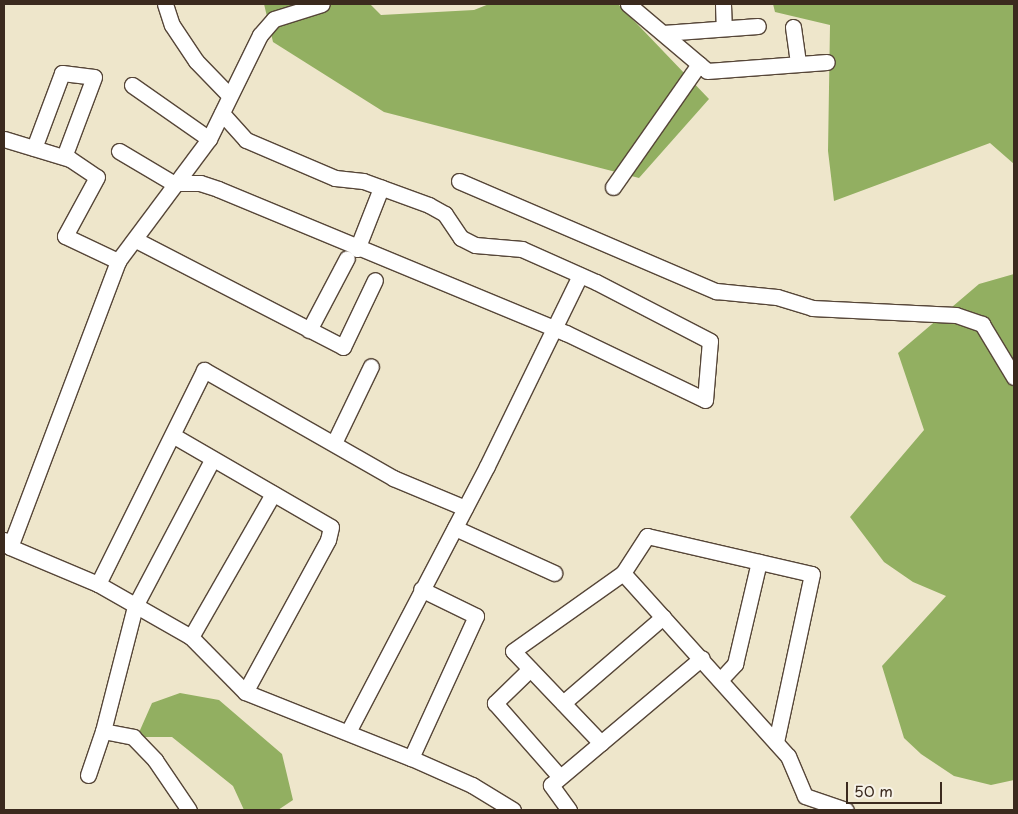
<!DOCTYPE html>
<html>
<head>
<meta charset="utf-8">
<style>
  body { margin:0 }
  #map { position:relative; width:1018px; height:814px; overflow:hidden; background:#eee6cb; font-family:"Playpen Sans",sans-serif }
  div>[style] { position:absolute }
  .forest>* { inset:0; background:#92af61 }
  .roads { filter:drop-shadow(1px 0 #564638) drop-shadow(-1px 0 #564638) drop-shadow(0 1px #564638) drop-shadow(0 -1px #564638) }
  .minor>* { height:15px; margin:-7.5px; padding:0 7.5px; transform-origin:7.5px; border-radius:7.5px; background:#fff }
  span { translate:-50% -50%; white-space:nowrap; text-align:center; line-height:1.15; -webkit-text-stroke:5px #f7f3e8; paint-order:stroke }
  .frame { position:absolute; inset:0; border:5px solid #3b2a1e; pointer-events:none }
  .scale { position:absolute; left:846px; top:782px; width:96px; height:22px; box-sizing:border-box; border:2px solid #3b2a1e; border-top:0; padding-left:6px; font-size:15px; line-height:18px; white-space:nowrap; color:#3b2a1e; -webkit-text-stroke:4px #f7f3e8; paint-order:stroke }
</style>
</head>
<body>
<div id="map">
  <div class="forest">
    <div style="clip-path:polygon(264px 4px,370px 4px,381px 15px,474px 10px,489px 4px,618px 4px,709px 99px,639px 178px,384px 112px,273px 42px)"></div>
    <div style="clip-path:polygon(773px 4px,1014px 4px,1014px 164px,990px 143px,834px 201px,828px 151px,830px 25px,775px 12px)"></div>
    <div style="clip-path:polygon(1014px 274px,1014px 780px,991px 785px,954px 776px,921px 754px,904px 738px,882px 666px,946px 596px,913px 582px,884px 562px,850px 517px,924px 430px,898px 353px,979px 284px)"></div>
    <div style="clip-path:polygon(180px 693px,219px 700px,282px 754px,293px 800px,278px 810px,244px 810px,233px 786px,172px 737px,137px 737px,152px 703px)"></div>
  </div>
  <div class="roads">
    <div class="minor">
      <div style="left:165px;top:4px;width:22px;rotate:72deg"></div>
      <div style="left:172px;top:25px;width:43px;rotate:56.3deg"></div>
      <div style="left:196px;top:61px;width:47px;rotate:45.9deg"></div>
      <div style="left:628px;top:4px;width:101px;rotate:40.2deg"></div>
      <div style="left:723px;top:4px;width:24px;rotate:88deg"></div>
      <div style="left:793px;top:27px;width:37px;rotate:82deg"></div>
      <div style="left:663px;top:33px;width:95px;rotate:-4.2deg"></div>
      <div style="left:707px;top:71px;width:120px;rotate:-4.3deg"></div>
      <div style="left:132px;top:85px;width:94px;rotate:35deg"></div>
      <div style="left:4px;top:139px;width:69px;rotate:16.9deg"></div>
      <div style="left:70px;top:159px;width:32px;rotate:34deg"></div>
      <div style="left:97px;top:177px;width:67px;rotate:118.5deg"></div>
      <div style="left:65px;top:236px;width:59px;rotate:25.3deg"></div>
      <div style="left:34px;top:148px;width:80px;rotate:-69.5deg"></div>
      <div style="left:62px;top:73px;width:32px;rotate:7deg"></div>
      <div style="left:94px;top:77px;width:85px;rotate:110.6deg"></div>
      <div style="left:119px;top:151px;width:63px;rotate:30.7deg"></div>
      <div style="left:173px;top:183px;width:27px"></div>
      <div style="left:200px;top:183px;width:19px;rotate:18deg"></div>
      <div style="left:218px;top:189px;width:377px;rotate:22.5deg"></div>
      <div style="left:566px;top:333px;width:154px;rotate:25.7deg"></div>
      <div style="left:705px;top:400px;width:59px;rotate:-85.2deg"></div>
      <div style="left:710px;top:341px;width:128px;rotate:-152.6deg"></div>
      <div style="left:596px;top:282px;width:81px;rotate:-156deg"></div>
      <div style="left:522px;top:249px;width:47px;rotate:-175.1deg"></div>
      <div style="left:475px;top:245px;width:16px;rotate:-153deg"></div>
      <div style="left:461px;top:238px;width:29px;rotate:-124deg"></div>
      <div style="left:445px;top:214px;width:18px;rotate:-151deg"></div>
      <div style="left:429px;top:205px;width:70px;rotate:-160deg"></div>
      <div style="left:363px;top:181px;width:28px;rotate:-174deg"></div>
      <div style="left:335px;top:178px;width:97px;rotate:-156.9deg"></div>
      <div style="left:246px;top:140px;width:36px;rotate:-132deg"></div>
      <div style="left:459px;top:181px;width:280px;rotate:23.2deg"></div>
      <div style="left:716px;top:291px;width:61px;rotate:5.6deg"></div>
      <div style="left:777px;top:297px;width:37px;rotate:17deg"></div>
      <div style="left:812px;top:308px;width:144px;rotate:2.8deg"></div>
      <div style="left:956px;top:315px;width:28px;rotate:19deg"></div>
      <div style="left:982px;top:324px;width:62px;rotate:58.9deg"></div>
      <div style="left:613px;top:187px;width:150px;rotate:-55deg"></div>
      <div style="left:136px;top:240px;width:233px;rotate:27.3deg"></div>
      <div style="left:343px;top:347px;width:74px;rotate:-64.5deg"></div>
      <div style="left:357px;top:249px;width:66px;rotate:-68.5deg"></div>
      <div style="left:309px;top:330px;width:81px;rotate:-62.2deg"></div>
      <div style="left:174px;top:436px;width:181px;rotate:30.1deg"></div>
      <div style="left:331px;top:527px;width:13px;rotate:103deg"></div>
      <div style="left:328px;top:540px;width:173px;rotate:118.6deg"></div>
      <div style="left:334px;top:443px;width:85px;rotate:-64.3deg"></div>
      <div style="left:455px;top:528px;width:109px;rotate:24.4deg"></div>
      <div style="left:4px;top:540px;width:9px;rotate:49deg"></div>
      <div style="left:10px;top:547px;width:95px;rotate:22.8deg"></div>
      <div style="left:98px;top:584px;width:107px;rotate:29.7deg"></div>
      <div style="left:191px;top:637px;width:77px;rotate:45.5deg"></div>
      <div style="left:245px;top:692px;width:179px;rotate:21.7deg"></div>
      <div style="left:411px;top:758px;width:67px;rotate:23.9deg"></div>
      <div style="left:472px;top:785px;width:48px;rotate:31.4deg"></div>
      <div style="left:10px;top:547px;width:306px;rotate:-69.3deg"></div>
      <div style="left:118px;top:261px;width:152px;rotate:-53.3deg"></div>
      <div style="left:209px;top:139px;width:116px;rotate:-63.9deg"></div>
      <div style="left:260px;top:35px;width:21px;rotate:-49deg"></div>
      <div style="left:274px;top:19px;width:50px;rotate:-17.4deg"></div>
      <div style="left:623px;top:573px;width:246px;rotate:48deg"></div>
      <div style="left:788px;top:756px;width:43px;rotate:67deg"></div>
      <div style="left:805px;top:796px;width:43px;rotate:18.9deg"></div>
      <div style="left:98px;top:584px;width:239px;rotate:-63.6deg"></div>
      <div style="left:204px;top:370px;width:218px;rotate:29.7deg"></div>
      <div style="left:393px;top:478px;width:78px;rotate:22.6deg"></div>
      <div style="left:191px;top:637px;width:165px;rotate:-60.2deg"></div>
      <div style="left:530px;top:669px;width:49px;rotate:135.8deg"></div>
      <div style="left:495px;top:703px;width:98px;rotate:48.7deg"></div>
      <div style="left:721px;top:679px;width:21px;rotate:-47deg"></div>
      <div style="left:735px;top:664px;width:105px;rotate:-76.8deg"></div>
      <div style="left:563px;top:703px;width:132px;rotate:-40.7deg"></div>
      <div style="left:103px;top:731px;width:31px;rotate:11deg"></div>
      <div style="left:133px;top:737px;width:32px;rotate:46deg"></div>
      <div style="left:155px;top:760px;width:60px;rotate:55.8deg"></div>
      <div style="left:348px;top:732px;width:300px;rotate:-62.4deg"></div>
      <div style="left:487px;top:466px;width:212px;rotate:-64deg"></div>
      <div style="left:601px;top:743px;width:127px;rotate:-133.7deg"></div>
      <div style="left:513px;top:651px;width:135px;rotate:-35.3deg"></div>
      <div style="left:623px;top:573px;width:44px;rotate:-57deg"></div>
      <div style="left:647px;top:536px;width:169px;rotate:13deg"></div>
      <div style="left:812px;top:574px;width:172px;rotate:102.1deg"></div>
      <div style="left:411px;top:758px;width:156px;rotate:-65.4deg"></div>
      <div style="left:476px;top:616px;width:61px;rotate:-153.9deg"></div>
      <div style="left:88px;top:775px;width:46px;rotate:-71.2deg"></div>
      <div style="left:103px;top:731px;width:129px;rotate:-75.6deg"></div>
      <div style="left:135px;top:606px;width:165px;rotate:-62.2deg"></div>
      <div style="left:569px;top:810px;width:31px;rotate:-126deg"></div>
      <div style="left:551px;top:785px;width:197px;rotate:-40.1deg"></div>
    </div>
  </div>
  <div class="frame"></div>
  <div class="scale">50 m</div>
</div>
</body>
</html>
